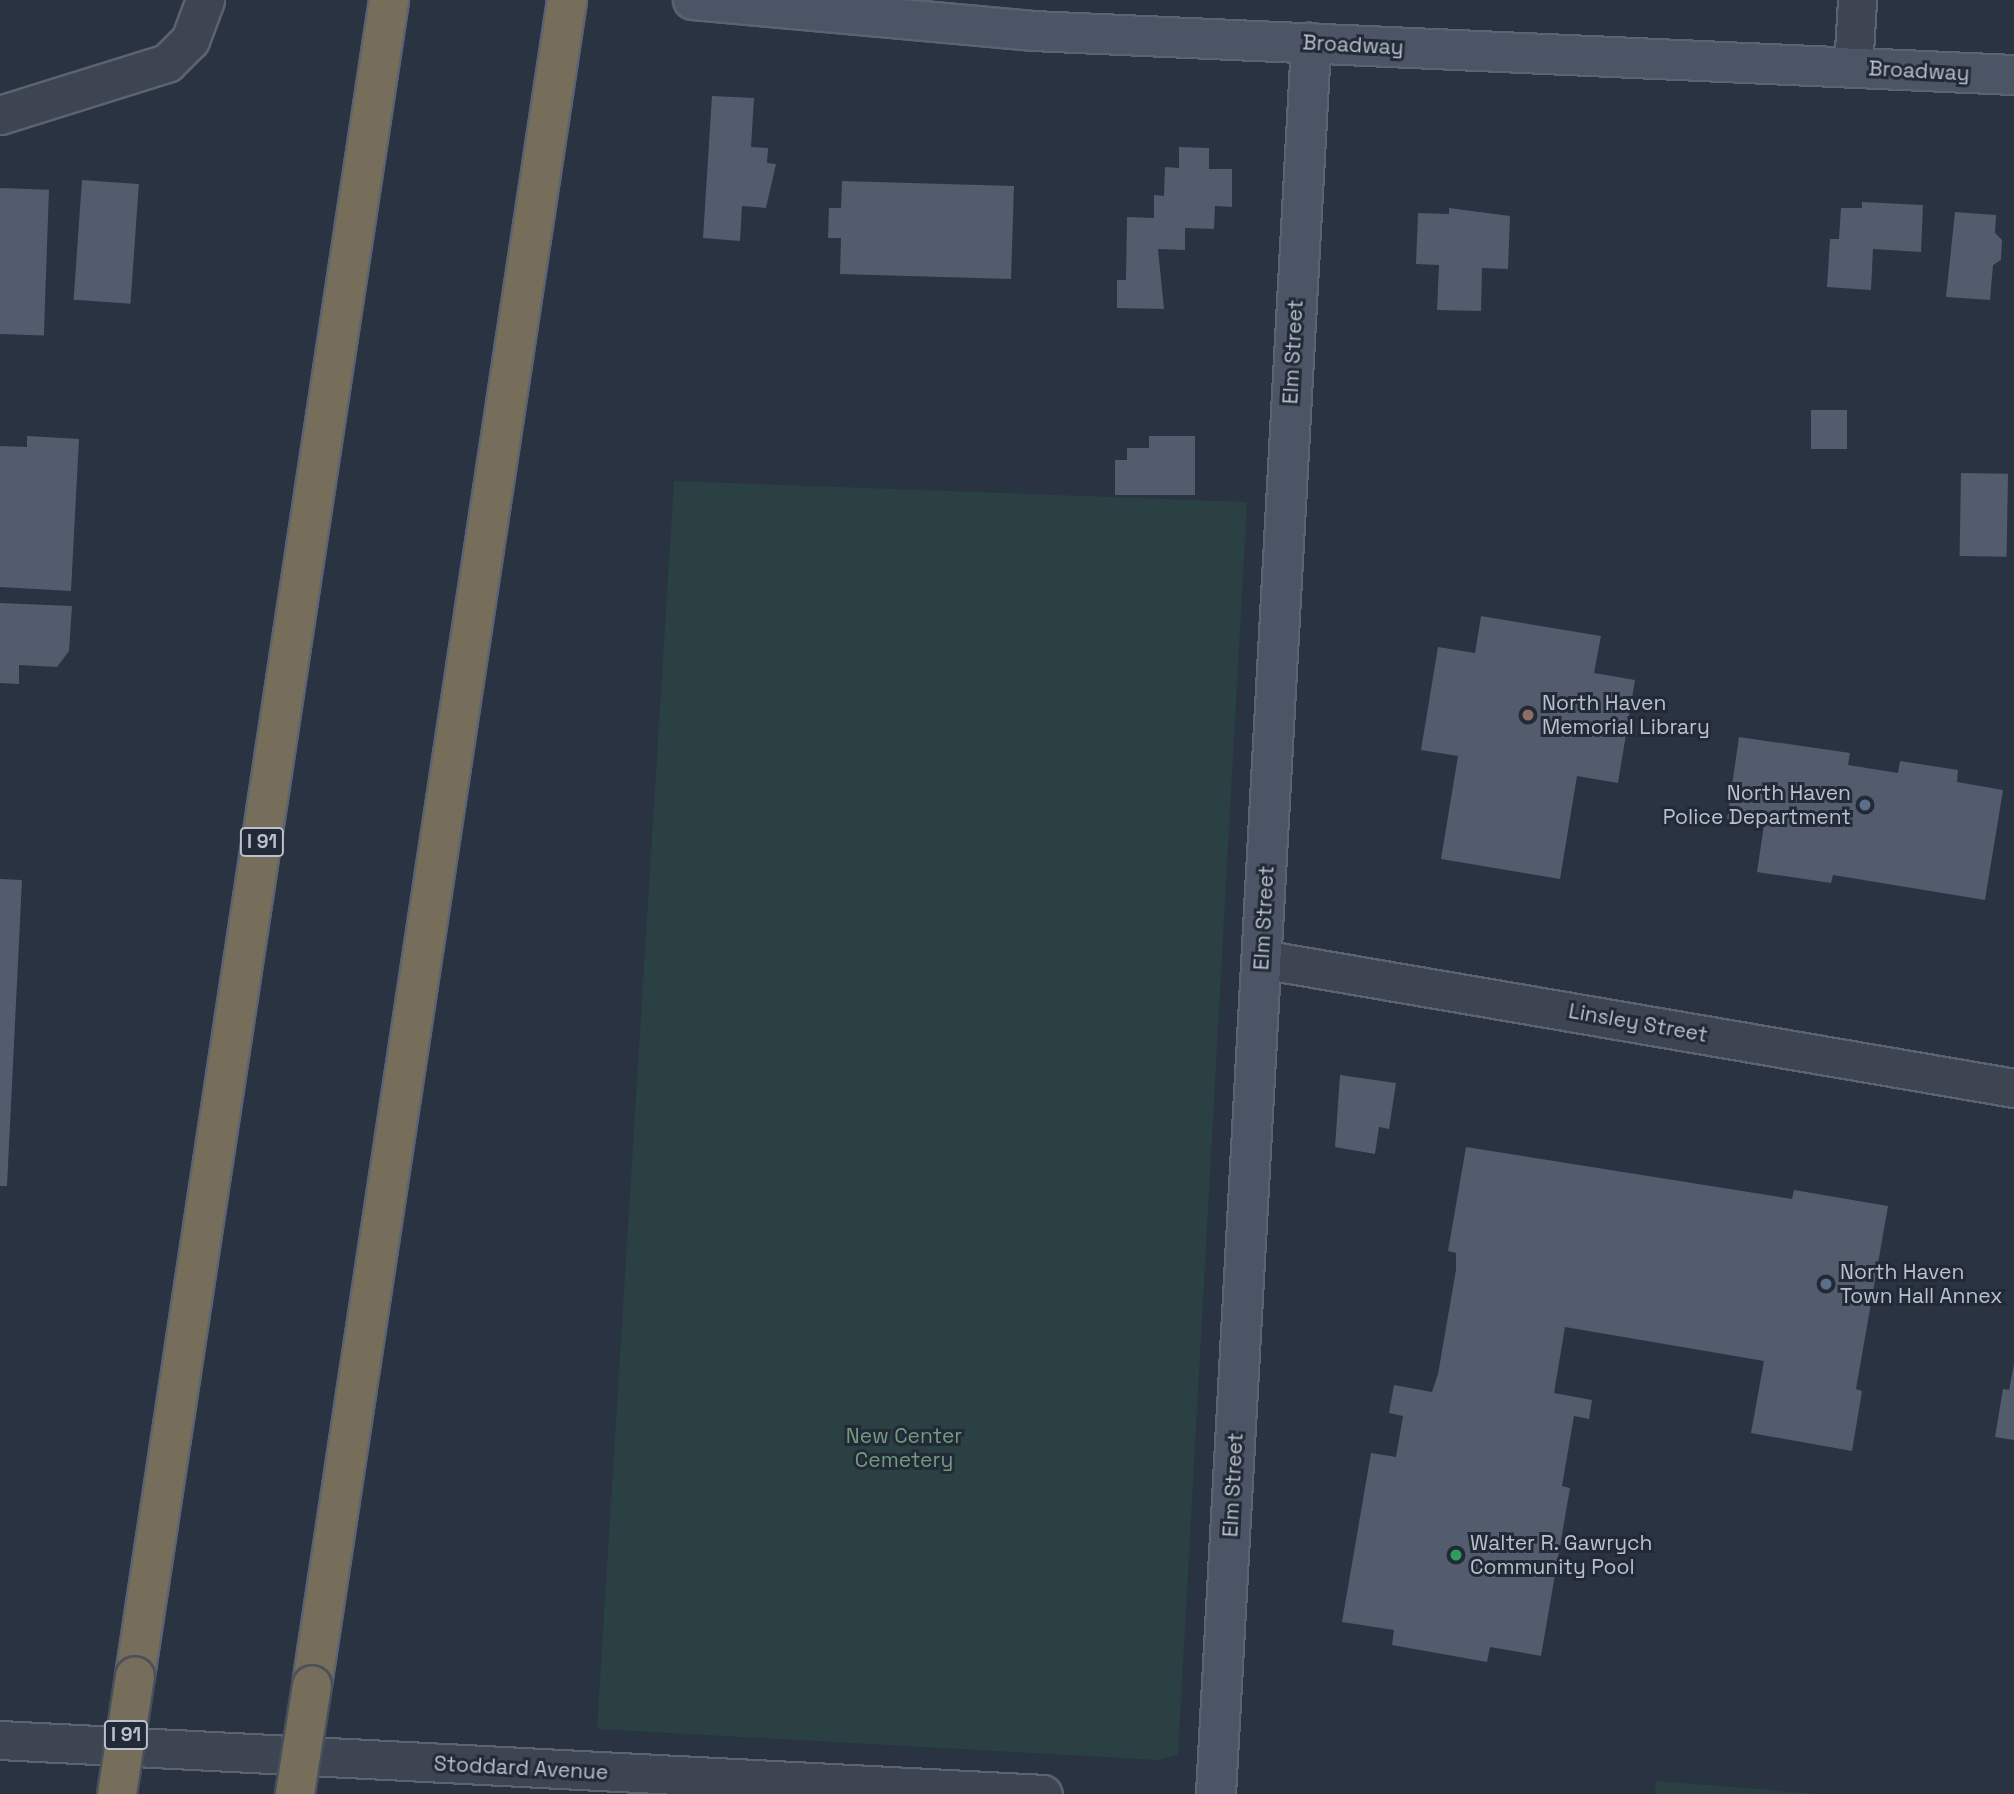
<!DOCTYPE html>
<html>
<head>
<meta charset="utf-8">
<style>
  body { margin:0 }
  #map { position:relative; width:2014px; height:1794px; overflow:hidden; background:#293342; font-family:"Space Grotesk",sans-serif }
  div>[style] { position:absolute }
  .green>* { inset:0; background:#2b4043 }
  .building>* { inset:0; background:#535c6d; transform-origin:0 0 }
  .roads { filter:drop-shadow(2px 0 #5c636f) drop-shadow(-2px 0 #5c636f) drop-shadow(0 2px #5c636f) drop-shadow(0 -2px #5c636f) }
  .street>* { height:37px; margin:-18.5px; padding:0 18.5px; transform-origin:18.5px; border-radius:18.5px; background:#3e4552 }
  .secondary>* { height:38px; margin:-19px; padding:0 19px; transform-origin:19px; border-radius:19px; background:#4c5565 }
  .highway>* { height:38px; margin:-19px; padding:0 19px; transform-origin:19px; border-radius:19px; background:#776d5b }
  .bridges { filter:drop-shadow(2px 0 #48505c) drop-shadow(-2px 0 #48505c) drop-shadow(0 2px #48505c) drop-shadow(0 -2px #48505c) }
  .highway-bridge>* { height:38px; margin:-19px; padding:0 19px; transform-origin:19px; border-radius:19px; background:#776d5b }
  .dots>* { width:19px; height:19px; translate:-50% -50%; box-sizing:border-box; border:4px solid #222a37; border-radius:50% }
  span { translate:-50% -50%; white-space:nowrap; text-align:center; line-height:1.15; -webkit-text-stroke:6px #222a37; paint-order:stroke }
  .shield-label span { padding:2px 5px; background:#222a37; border:2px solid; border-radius:5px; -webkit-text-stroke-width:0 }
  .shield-label { font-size:19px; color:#bbc1cc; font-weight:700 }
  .street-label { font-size:21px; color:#bbc1cc }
  .poi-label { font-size:21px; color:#bbc1cc }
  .left { translate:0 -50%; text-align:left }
  .right { translate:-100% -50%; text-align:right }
  .park-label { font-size:21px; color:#749b7d }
</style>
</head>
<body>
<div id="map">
  <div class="green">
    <div style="clip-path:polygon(674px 481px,1247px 502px,1178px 1754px,1159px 1760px,597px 1729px)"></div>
    <div style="clip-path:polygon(1656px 1781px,1820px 1794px,1655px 1794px)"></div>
  </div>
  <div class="building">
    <div style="clip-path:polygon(712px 96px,754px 98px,751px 147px,768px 148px,767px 163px,776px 164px,766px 208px,742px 206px,740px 241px,703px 238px)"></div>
    <div style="clip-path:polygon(1179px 147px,1209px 148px,1209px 169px,1232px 169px,1232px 207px,1215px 206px,1214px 229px,1185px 228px,1185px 250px,1158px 249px,1164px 309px,1117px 308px,1117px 280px,1126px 280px,1127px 217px,1154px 218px,1154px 195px,1164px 196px,1165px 167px,1179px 168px)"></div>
    <div style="left:82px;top:180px;width:57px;height:120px;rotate:4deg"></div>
    <div style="clip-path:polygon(842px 181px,1014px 186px,1011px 279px,840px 274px,841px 238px,828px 238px,829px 208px,841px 208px)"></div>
    <div style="left:0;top:188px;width:49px;height:146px;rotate:2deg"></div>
    <div style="clip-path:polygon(1862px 202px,1923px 205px,1921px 252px,1873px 249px,1871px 290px,1827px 287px,1830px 239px,1839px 239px,1841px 208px,1862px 208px)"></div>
    <div style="clip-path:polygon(1449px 208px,1510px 216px,1508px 269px,1482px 268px,1481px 311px,1437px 310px,1439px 265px,1416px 264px,1418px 213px,1449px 214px)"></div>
    <div style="clip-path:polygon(1955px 212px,1996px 215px,1995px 233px,2002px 240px,2001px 260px,1993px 265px,1990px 300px,1946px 297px)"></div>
    <div style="left:1811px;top:410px;width:36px;height:39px"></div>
    <div style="clip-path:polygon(27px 436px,79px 439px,71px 591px,0 587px,0 446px,27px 447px)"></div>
    <div style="clip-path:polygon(1149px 436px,1195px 436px,1195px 495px,1115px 495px,1115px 460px,1127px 460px,1127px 448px,1149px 448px)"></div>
    <div style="left:1961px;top:473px;width:47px;height:83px;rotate:1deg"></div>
    <div style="clip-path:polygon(0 603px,72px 606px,69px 651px,57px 667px,19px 665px,19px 684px,0 683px)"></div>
    <div style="clip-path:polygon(1481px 616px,1601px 636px,1594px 673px,1635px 680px,1618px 783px,1577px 776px,1560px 879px,1441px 859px,1458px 756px,1421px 750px,1438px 647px,1475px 653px)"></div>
    <div style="clip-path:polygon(1739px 737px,1850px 753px,1848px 765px,1898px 773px,1900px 761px,1958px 770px,1957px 782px,2003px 790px,1985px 900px,1833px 875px,1831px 883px,1757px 872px,1764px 825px,1727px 820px)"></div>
    <div style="clip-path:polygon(0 879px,22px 880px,7px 1186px,0 1186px)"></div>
    <div style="clip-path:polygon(1340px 1075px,1396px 1083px,1389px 1129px,1379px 1127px,1375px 1154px,1335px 1147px)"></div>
    <div style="clip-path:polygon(1466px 1147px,1792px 1199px,1794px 1190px,1888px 1206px,1856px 1389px,1862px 1391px,1852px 1451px,1751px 1433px,1764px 1361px,1565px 1327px,1554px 1393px,1592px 1400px,1589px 1419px,1574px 1416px,1562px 1486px,1570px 1488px,1541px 1656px,1490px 1647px,1487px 1662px,1392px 1645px,1394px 1630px,1342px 1622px,1371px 1453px,1396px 1457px,1403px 1416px,1389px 1413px,1394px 1385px,1432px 1392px,1438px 1374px,1456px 1270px,1456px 1253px,1448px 1251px)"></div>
    <div style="clip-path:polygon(2014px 1364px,2014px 1440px,1995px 1437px,2003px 1389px,2009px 1390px)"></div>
  </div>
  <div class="roads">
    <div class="street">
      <div style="left:1853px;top:68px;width:68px;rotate:-86.6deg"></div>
      <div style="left:0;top:115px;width:175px;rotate:-17.3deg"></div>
      <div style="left:167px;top:63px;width:33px;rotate:-45deg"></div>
      <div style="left:190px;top:40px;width:43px;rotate:-69.4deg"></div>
      <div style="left:1261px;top:959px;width:764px;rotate:9.72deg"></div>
      <div style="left:0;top:1740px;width:1044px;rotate:2.96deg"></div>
    </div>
    <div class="secondary">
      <div style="left:693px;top:0;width:341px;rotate:5.2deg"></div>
      <div style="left:1033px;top:31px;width:982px;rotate:2.57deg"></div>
      <div style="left:1216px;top:1794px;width:1754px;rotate:-86.89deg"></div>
    </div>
    <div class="highway">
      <div style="left:135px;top:1676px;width:1695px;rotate:-81.38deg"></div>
      <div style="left:312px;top:1685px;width:1704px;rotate:-81.39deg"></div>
    </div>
  </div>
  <div class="bridges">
    <div class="highway-bridge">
      <div style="left:117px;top:1794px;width:119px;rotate:-81.3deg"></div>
      <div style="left:295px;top:1794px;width:110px;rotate:-81.1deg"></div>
    </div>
  </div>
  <div class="dots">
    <div style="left:1528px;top:715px;background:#8d6e63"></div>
    <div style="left:1865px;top:805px;background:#5c6f8a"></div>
    <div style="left:1826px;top:1284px;background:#5c6f8a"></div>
    <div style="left:1456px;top:1555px;background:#2e9e5b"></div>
  </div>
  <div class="shield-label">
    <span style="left:262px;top:842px">I 91</span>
    <span style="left:126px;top:1735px">I 91</span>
  </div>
  <div class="street-label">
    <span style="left:1353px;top:45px;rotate:3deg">Broadway</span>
    <span style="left:1919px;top:71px;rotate:3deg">Broadway</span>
    <span style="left:1293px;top:352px;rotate:-87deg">Elm Street</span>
    <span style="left:1264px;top:918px;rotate:-87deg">Elm Street</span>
    <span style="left:1638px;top:1023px;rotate:10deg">Linsley Street</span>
    <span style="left:1233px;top:1485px;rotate:-87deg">Elm Street</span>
    <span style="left:521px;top:1768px;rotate:3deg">Stoddard Avenue</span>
  </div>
  <div class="poi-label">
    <span class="left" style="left:1542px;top:715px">North Haven<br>Memorial Library</span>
    <span class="right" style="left:1851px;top:805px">North Haven<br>Police Department</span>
    <span class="left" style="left:1840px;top:1284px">North Haven<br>Town Hall Annex</span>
    <span class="left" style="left:1470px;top:1555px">Walter R. Gawrych<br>Community Pool</span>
  </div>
  <div class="park-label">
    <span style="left:904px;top:1448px">New Center<br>Cemetery</span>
  </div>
</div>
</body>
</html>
